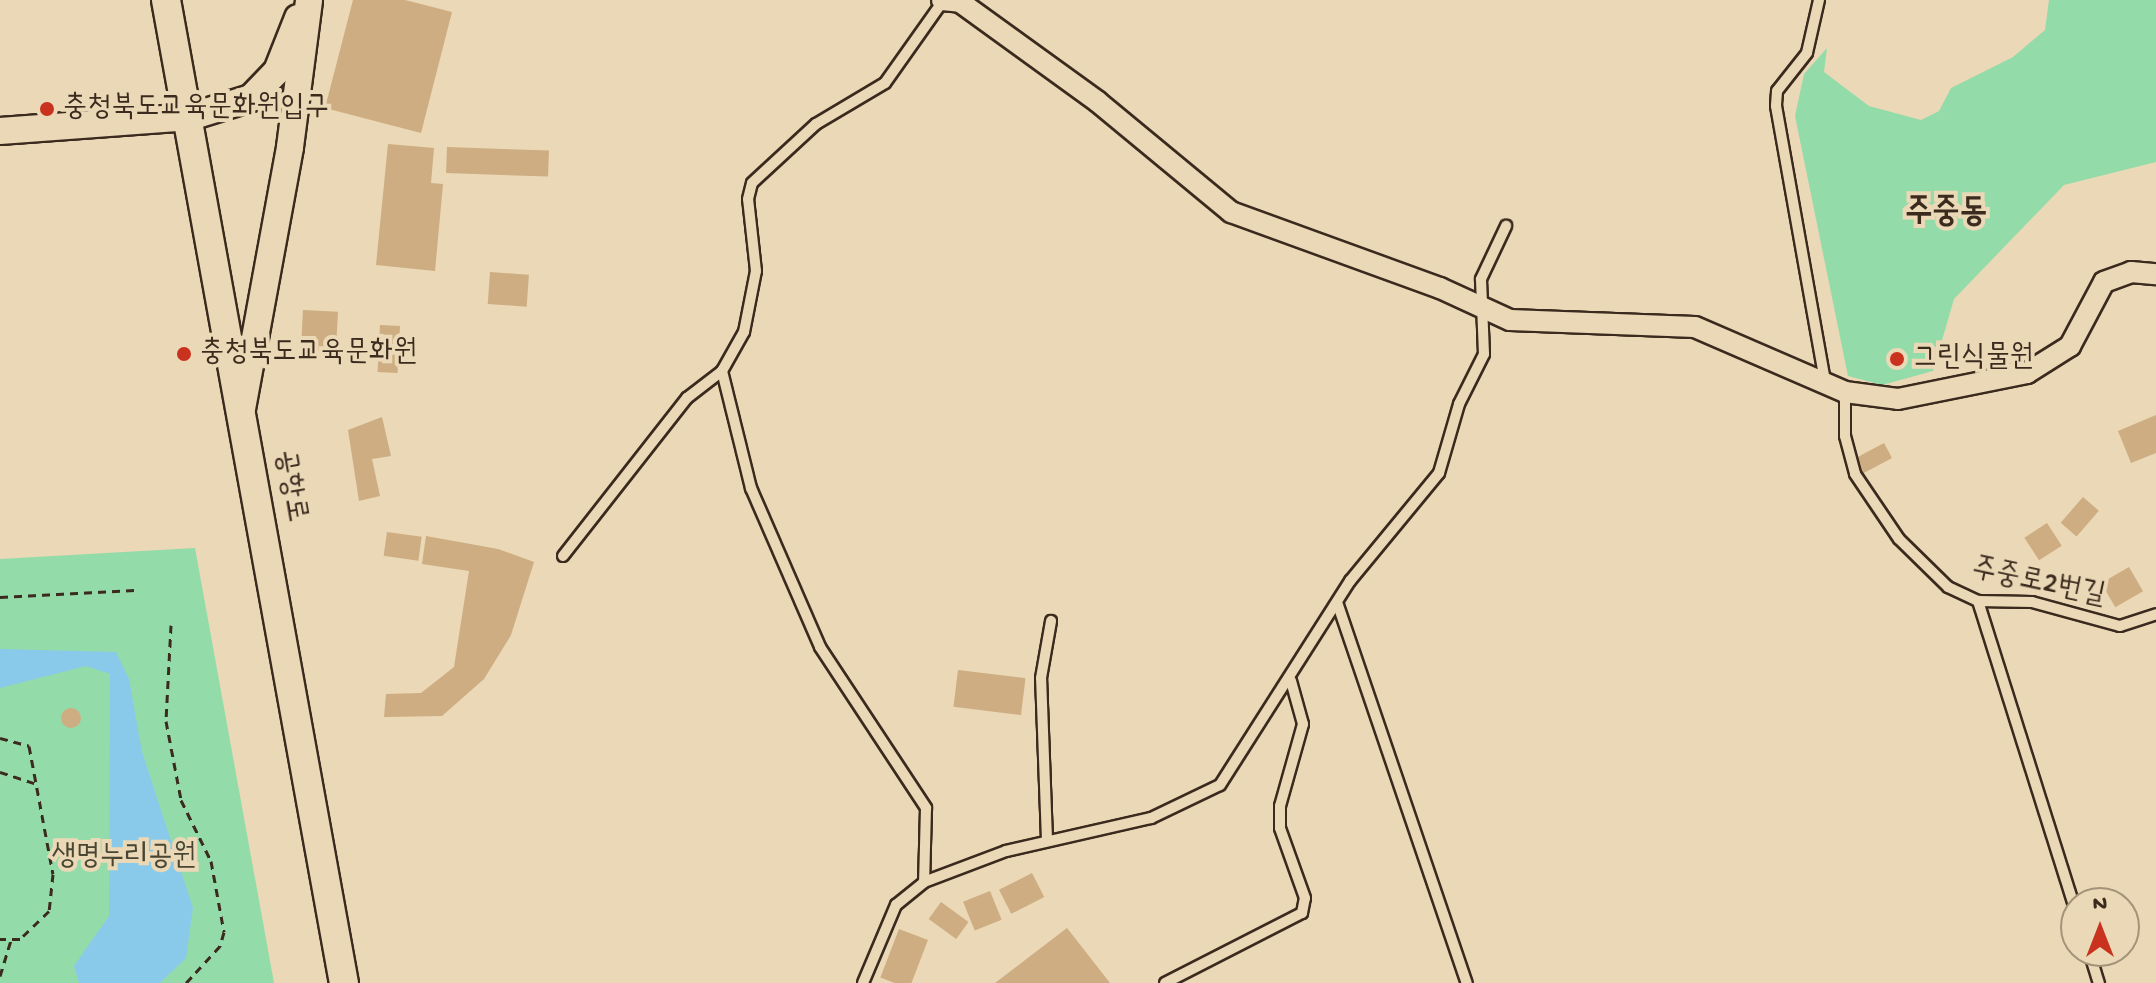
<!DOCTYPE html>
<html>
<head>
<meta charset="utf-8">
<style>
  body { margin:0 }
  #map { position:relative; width:2156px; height:983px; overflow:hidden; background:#ead8b6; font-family:"Gochi Hand","Poor Story",sans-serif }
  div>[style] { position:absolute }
  .green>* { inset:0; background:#94dbaa }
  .water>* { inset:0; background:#89caea }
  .building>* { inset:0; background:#cdad81; transform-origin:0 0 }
  .round { border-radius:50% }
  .path>* { height:3px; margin-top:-1.5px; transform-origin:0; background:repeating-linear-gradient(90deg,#3b2a1e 0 8px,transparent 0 14px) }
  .roads { filter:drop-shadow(2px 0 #3b2a1e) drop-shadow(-2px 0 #3b2a1e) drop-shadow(0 2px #3b2a1e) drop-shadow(0 -2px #3b2a1e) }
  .service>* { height:10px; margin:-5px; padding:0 5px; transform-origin:5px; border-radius:5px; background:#ead8b6 }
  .minor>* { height:20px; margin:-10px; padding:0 10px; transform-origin:10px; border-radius:10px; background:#ead8b6 }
  .tertiary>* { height:26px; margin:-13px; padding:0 13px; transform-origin:13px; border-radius:13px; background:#ead8b6 }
  .secondary>* { height:28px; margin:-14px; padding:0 14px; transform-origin:14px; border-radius:14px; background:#ead8b6 }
  .dots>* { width:22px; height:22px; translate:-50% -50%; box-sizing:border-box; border:4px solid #ead8b6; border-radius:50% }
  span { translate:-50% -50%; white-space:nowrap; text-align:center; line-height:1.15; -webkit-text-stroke:8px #ead8b6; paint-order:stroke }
  .poi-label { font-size:30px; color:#3b2a1e }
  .left { translate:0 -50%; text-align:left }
  .street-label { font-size:30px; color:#3b2a1e }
  .park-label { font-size:30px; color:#484533 }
  .quarter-label { font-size:34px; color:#3b2a1e; font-weight:700 }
  .north { position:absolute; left:2060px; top:887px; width:80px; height:80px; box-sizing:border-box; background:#ead8b6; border:2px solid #a49279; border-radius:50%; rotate:0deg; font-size:22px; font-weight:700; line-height:32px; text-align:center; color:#3b2a1e }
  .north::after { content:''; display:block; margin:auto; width:28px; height:36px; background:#c8321e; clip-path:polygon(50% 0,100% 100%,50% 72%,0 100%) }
</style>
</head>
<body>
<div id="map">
  <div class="green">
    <div style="clip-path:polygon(2049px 0,2156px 0,2156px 162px,2064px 185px,1954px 299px,1933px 371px,1882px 385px,1848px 376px,1795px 116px,1804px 74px,1827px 48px,1824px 72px,1869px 106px,1921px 120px,1939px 111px,1951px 88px,2013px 57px,2045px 30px)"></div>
    <div style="clip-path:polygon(195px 548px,274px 983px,0 983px,0 559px)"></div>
  </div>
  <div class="water">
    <div style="clip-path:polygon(0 649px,116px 652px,129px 679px,142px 752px,193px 908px,186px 958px,160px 983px,79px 983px,74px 966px,109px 916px,110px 674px,86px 666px,0 688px)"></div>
  </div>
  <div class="building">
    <div style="clip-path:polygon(353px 0,405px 0,452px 12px,421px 133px,325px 108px)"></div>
    <div style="clip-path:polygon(388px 144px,434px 148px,431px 183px,443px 184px,435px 271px,376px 265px)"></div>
    <div style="left:447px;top:147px;width:102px;height:26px;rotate:2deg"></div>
    <div style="left:490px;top:272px;width:39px;height:32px;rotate:4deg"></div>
    <div style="left:303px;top:310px;width:35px;height:40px;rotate:3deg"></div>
    <div style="left:380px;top:325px;width:20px;height:47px;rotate:3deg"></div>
    <div style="clip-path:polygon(2156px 415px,2156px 453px,2131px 463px,2118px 431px)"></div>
    <div style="clip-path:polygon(382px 417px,391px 456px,372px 459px,380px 496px,359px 501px,348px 430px)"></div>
    <div style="left:1884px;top:443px;width:17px;height:34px;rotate:62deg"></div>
    <div style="left:2083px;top:497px;width:21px;height:34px;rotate:41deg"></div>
    <div style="left:2047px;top:523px;width:27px;height:27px;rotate:57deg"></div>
    <div style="left:387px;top:532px;width:35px;height:24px;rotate:8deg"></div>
    <div style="clip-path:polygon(426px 536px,498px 549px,534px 562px,511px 635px,484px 679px,442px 716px,384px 717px,386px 694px,421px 693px,454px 667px,469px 571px,422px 564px)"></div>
    <div style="left:2129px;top:567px;width:28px;height:32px;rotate:60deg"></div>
    <div style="left:958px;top:670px;width:68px;height:37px;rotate:7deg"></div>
    <div class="round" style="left:61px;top:708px;width:20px;height:20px"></div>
    <div style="left:1032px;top:873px;width:27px;height:37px;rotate:63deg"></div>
    <div style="left:990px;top:891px;width:31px;height:29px;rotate:68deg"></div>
    <div style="left:941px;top:902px;width:34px;height:21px;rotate:36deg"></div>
    <div style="clip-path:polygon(1067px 928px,1110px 983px,995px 983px)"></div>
    <div style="left:899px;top:929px;width:31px;height:52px;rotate:21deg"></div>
  </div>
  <div class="path">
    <div style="left:0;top:597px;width:135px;rotate:-3deg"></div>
    <div style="left:171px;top:625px;width:96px;rotate:93deg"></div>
    <div style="left:166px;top:721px;width:80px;rotate:79.2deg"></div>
    <div style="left:181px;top:800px;width:68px;rotate:63.8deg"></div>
    <div style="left:211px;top:861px;width:72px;rotate:79.6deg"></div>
    <div style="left:224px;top:932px;width:15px;rotate:106deg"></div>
    <div style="left:220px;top:946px;width:50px;rotate:132.6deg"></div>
    <div style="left:0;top:738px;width:30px;rotate:15deg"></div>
    <div style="left:29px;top:746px;width:130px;rotate:79.4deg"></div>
    <div style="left:53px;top:874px;width:37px;rotate:96deg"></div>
    <div style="left:49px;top:911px;width:40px;rotate:136deg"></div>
    <div style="left:20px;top:939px;width:20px;rotate:180deg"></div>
    <div style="left:0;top:772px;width:40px;rotate:18deg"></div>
    <div style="left:0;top:976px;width:38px;rotate:-73deg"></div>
  </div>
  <div class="roads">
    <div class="service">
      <div style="left:1819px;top:0;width:54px;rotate:102.8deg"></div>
      <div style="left:1807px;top:53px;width:48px;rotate:128.3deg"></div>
      <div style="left:1777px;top:91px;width:15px;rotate:94deg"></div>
      <div style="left:1776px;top:106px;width:280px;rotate:79.9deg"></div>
      <div style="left:722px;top:371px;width:121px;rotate:76.1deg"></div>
      <div style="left:751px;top:488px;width:173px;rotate:66.5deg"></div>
      <div style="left:820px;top:647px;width:193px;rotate:56.6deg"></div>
      <div style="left:926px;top:808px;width:74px;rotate:91.5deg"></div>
      <div style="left:1845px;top:392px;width:44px;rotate:90deg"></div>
      <div style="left:1845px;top:436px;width:39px;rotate:75deg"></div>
      <div style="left:1855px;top:474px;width:78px;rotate:55.9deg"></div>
      <div style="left:1899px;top:539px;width:69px;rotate:44.4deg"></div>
      <div style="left:1948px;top:587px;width:33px;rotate:25deg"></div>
      <div style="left:1978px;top:601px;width:54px;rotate:1.1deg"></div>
      <div style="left:2032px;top:602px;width:91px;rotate:15.3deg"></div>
      <div style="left:2120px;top:626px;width:38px;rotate:-18deg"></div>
      <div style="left:563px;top:556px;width:201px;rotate:-51.9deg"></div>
      <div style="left:687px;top:398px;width:44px;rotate:-37.6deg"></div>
      <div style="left:722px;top:371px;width:45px;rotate:-60.6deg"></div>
      <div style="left:744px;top:332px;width:62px;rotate:-78.9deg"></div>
      <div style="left:756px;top:271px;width:72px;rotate:-96.3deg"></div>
      <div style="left:748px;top:199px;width:16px;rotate:-76deg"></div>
      <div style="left:752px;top:183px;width:87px;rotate:-42.7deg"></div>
      <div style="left:816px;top:124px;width:80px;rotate:-30.7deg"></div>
      <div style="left:885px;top:83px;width:100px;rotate:-54.7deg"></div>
      <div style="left:1978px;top:601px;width:325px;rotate:72.5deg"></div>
      <div style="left:1338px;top:605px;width:399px;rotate:71.2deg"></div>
      <div style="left:1047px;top:840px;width:162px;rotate:-92.1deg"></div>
      <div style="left:1041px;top:678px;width:58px;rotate:-80deg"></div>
      <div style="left:2089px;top:951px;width:34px;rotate:73deg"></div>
      <div style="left:863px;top:983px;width:85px;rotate:-67.1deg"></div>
      <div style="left:896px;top:905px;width:36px;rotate:-39deg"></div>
      <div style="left:924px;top:882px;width:88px;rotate:-20.7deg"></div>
      <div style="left:1006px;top:851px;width:149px;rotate:-12.8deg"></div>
      <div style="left:1151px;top:818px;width:76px;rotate:-25.6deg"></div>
      <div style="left:1220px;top:785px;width:242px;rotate:-57.5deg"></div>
      <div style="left:1350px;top:581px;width:140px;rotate:-50.5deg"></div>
      <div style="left:1439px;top:473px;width:72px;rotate:-73.8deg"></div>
      <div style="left:1459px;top:404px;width:56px;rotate:-63.4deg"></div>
      <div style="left:1484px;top:354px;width:75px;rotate:-92.3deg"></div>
      <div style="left:1481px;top:279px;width:59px;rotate:-64.7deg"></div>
      <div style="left:1165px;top:983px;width:154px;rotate:-27.1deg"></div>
      <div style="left:1302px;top:913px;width:15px;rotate:-79deg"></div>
      <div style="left:1305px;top:898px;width:74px;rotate:-109.7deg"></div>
      <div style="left:1280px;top:828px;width:22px;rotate:-90deg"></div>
      <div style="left:1280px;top:806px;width:85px;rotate:-74.3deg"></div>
      <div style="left:1303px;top:724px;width:45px;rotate:-105.6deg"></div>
    </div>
    <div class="minor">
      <div style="left:942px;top:0;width:18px;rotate:6deg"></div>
      <div style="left:960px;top:2px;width:170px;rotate:35.9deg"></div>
      <div style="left:1098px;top:102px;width:173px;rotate:39.6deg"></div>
      <div style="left:1231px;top:212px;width:222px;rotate:20deg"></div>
      <div style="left:1440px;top:288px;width:77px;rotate:24.6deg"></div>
      <div style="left:1510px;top:320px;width:185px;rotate:2.2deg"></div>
      <div style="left:1695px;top:327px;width:163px;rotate:23.4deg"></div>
      <div style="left:1845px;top:392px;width:53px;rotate:7.5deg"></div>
      <div style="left:1898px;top:399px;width:132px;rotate:-11.4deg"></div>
      <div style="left:2027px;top:373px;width:51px;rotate:-32.1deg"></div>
      <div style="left:2070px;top:346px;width:72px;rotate:-62deg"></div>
      <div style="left:2104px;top:282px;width:29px;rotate:-20deg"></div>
      <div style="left:2131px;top:272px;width:25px;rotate:5deg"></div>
    </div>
    <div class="tertiary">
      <div style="left:0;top:131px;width:191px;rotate:-4.2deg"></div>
      <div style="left:190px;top:117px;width:64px;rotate:-17.3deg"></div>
      <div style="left:251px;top:98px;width:37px;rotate:-46deg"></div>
      <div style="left:277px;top:71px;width:57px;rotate:-68.4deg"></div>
      <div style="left:242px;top:409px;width:266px;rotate:-79.6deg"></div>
      <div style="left:290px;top:147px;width:148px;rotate:-82.6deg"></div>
    </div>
    <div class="secondary">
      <div style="left:166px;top:0;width:999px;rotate:79.74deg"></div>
    </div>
  </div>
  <div class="dots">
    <div style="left:47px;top:109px;background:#c8321e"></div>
    <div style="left:184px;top:354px;background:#c8321e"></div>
    <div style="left:1897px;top:359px;background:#c8321e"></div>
  </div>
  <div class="poi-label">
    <span class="left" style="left:63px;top:109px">충청북도교육문화원입구</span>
    <span class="left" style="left:200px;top:354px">충청북도교육문화원</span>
    <span class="left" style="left:1913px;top:359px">그린식물원</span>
  </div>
  <div class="street-label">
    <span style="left:289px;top:486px;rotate:80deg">공항로</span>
    <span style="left:2038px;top:584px;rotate:12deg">주중로2번길</span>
  </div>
  <div class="park-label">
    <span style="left:124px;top:858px">생명누리공원</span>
  </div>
  <div class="quarter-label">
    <span style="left:1946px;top:215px">주중동</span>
  </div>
  <div class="north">N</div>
</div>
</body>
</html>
